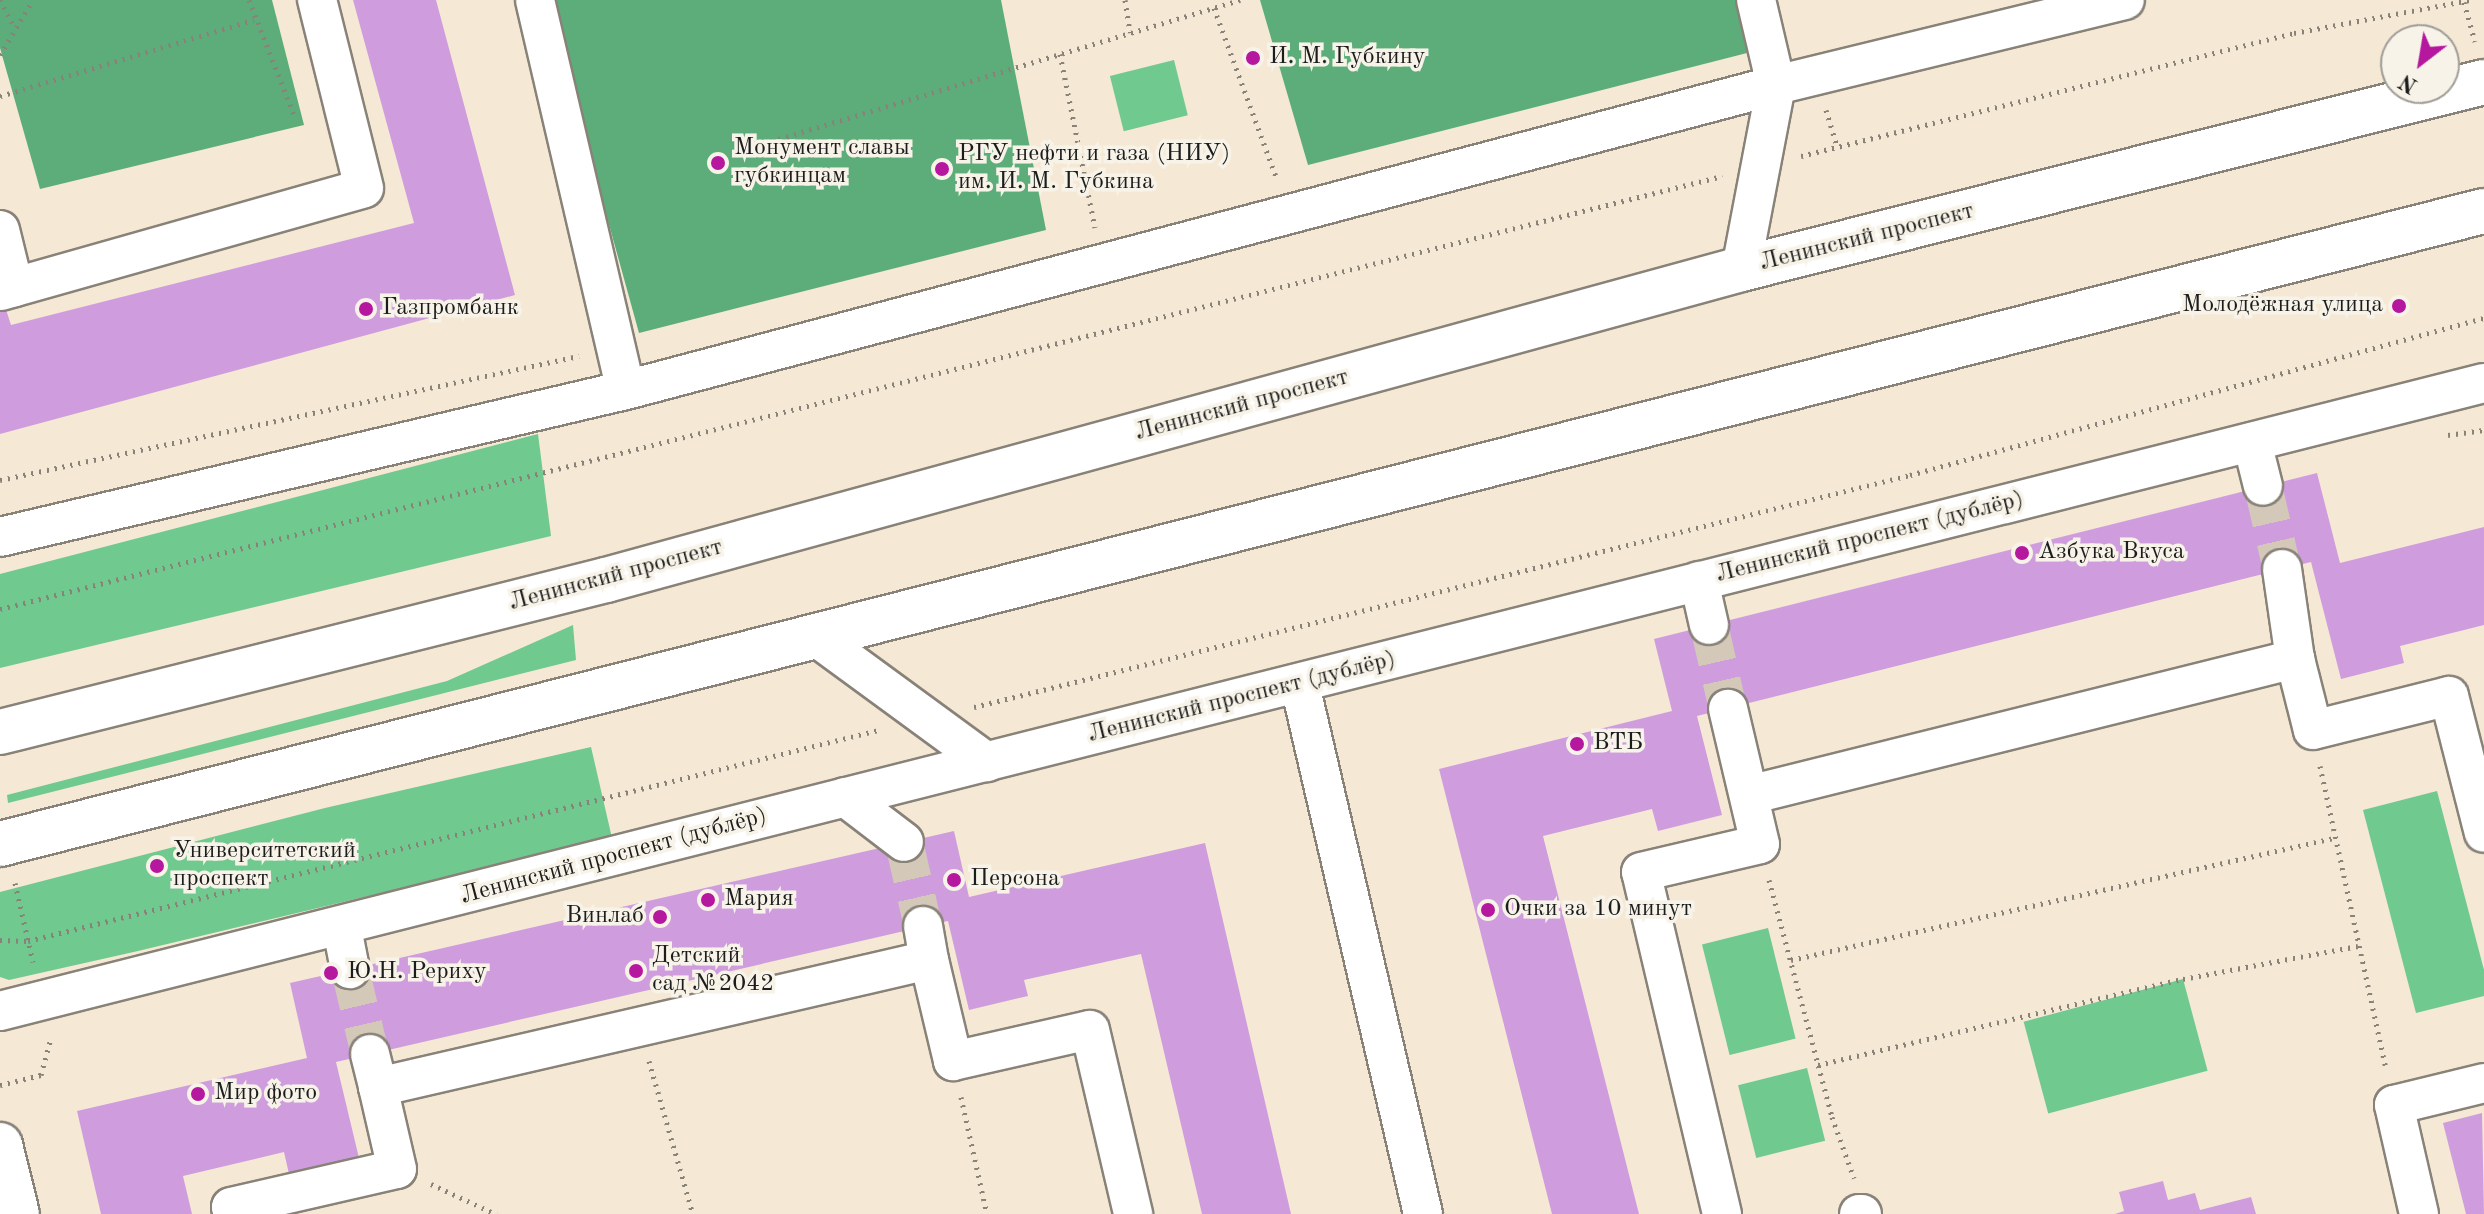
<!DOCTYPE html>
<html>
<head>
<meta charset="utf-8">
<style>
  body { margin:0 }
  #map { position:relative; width:2484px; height:1214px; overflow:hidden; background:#f5e8d5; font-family:"Old Standard TT",serif }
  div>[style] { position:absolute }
  .green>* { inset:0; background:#70c98f; transform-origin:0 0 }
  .forest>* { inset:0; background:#5cad7a }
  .building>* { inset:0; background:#cf9dde }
  .minor-tunnel>* { height:38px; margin-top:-19px; transform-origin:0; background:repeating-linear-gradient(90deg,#d4c9b9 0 38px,transparent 0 57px) }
  .path>* { height:5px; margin-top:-2.5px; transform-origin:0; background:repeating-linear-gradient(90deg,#888278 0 2px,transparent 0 8px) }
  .roads { filter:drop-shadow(2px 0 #888278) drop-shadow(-2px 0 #888278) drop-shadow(0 2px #888278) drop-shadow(0 -2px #888278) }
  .minor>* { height:38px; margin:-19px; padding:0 19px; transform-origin:19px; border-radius:19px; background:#fff }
  .major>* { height:44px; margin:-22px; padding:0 22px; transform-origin:22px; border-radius:22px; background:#fff }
  .dots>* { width:22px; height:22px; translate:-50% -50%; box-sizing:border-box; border:4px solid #f7f3e8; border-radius:50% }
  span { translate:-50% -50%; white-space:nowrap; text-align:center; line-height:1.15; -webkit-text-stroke:7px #f7f3e8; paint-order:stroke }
  .poi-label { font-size:24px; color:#1c1c1c }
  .left { translate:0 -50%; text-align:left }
  .right { translate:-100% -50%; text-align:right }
  .street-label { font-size:24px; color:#1c1c1c }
  .north { position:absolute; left:2380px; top:24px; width:80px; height:80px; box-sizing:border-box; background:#f7f3e8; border:2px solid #9f9d96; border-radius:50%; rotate:211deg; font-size:22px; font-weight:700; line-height:32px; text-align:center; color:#1c1c1c }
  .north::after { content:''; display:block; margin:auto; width:28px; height:36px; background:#b5179e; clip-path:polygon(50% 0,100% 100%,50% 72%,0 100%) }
</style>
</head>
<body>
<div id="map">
  <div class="green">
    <div style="left:1174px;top:60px;width:57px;height:66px;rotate:76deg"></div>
    <div style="clip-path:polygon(538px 434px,551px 536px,0 668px,0 574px)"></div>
    <div style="clip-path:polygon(573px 625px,576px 660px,8px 803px,7px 795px,447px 681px)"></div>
    <div style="clip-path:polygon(591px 747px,612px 838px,138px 951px,9px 980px,0 977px,0 892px,325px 808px)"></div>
    <div style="clip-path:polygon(2437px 791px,2484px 970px,2484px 996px,2416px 1013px,2363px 810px)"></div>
    <div style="left:1768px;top:928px;width:114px;height:68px;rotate:76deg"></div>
    <div style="left:2183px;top:979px;width:95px;height:165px;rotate:75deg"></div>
    <div style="left:1807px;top:1068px;width:75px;height:71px;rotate:76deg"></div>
  </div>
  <div class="forest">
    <div style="clip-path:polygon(0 0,272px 0,304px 125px,40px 189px,0 48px)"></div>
    <div style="clip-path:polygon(547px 0,1001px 0,1046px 230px,639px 333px)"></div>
    <div style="clip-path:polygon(1260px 0,1735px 0,1747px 53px,1308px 165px)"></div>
  </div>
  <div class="building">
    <div style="clip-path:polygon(353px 0,436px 0,515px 295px,0 434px,0 291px,11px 325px,414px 223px)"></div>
    <div style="clip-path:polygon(2317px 473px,2340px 563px,2484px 527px,2484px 625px,2400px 646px,2404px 663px,2341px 679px,2311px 562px,1697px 716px,1722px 815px,1658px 831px,1652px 809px,1543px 836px,1639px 1214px,1552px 1214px,1439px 769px,1672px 711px,1654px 639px)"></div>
    <div style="clip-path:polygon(954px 831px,969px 897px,1205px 843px,1291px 1214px,1202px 1214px,1141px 954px,1024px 980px,1028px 996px,969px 1010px,948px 921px,336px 1062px,359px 1158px,289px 1174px,284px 1152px,183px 1176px,192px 1214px,101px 1214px,77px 1111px,307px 1058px,290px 983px)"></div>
    <div style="clip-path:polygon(2482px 1113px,2484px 1214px,2466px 1214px,2443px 1123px)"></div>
    <div style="clip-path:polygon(2163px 1181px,2168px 1200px,2195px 1193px,2200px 1210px,2251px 1197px,2256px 1214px,2115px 1214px,2124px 1211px,2119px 1192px)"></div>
  </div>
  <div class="minor-tunnel">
    <div style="left:2263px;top:486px;width:85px;rotate:77.1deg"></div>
    <div style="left:1709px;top:625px;width:86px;rotate:77.3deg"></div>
    <div style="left:904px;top:842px;width:86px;rotate:77.3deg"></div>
    <div style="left:350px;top:969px;width:87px;rotate:76.8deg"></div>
  </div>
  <div class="path">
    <div style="left:0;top:0;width:32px;rotate:62deg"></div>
    <div style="left:249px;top:0;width:123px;rotate:68.6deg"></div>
    <div style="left:1125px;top:0;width:33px;rotate:81deg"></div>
    <div style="left:2464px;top:2px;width:41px;rotate:74.6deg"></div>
    <div style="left:1214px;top:8px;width:182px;rotate:69.8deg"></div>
    <div style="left:1060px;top:54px;width:177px;rotate:78.6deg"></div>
    <div style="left:0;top:55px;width:64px;rotate:-59deg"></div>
    <div style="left:0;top:96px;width:265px;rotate:-16.7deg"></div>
    <div style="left:1826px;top:110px;width:39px;rotate:73deg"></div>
    <div style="left:748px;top:148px;width:514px;rotate:-16.74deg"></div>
    <div style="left:1801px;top:156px;width:508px;rotate:-14.01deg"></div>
    <div style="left:2294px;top:33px;width:180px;rotate:-10.6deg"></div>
    <div style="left:2448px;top:435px;width:36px;rotate:-8deg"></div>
    <div style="left:0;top:480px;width:592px;rotate:-12.09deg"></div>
    <div style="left:0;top:609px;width:1776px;rotate:-14.11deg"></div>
    <div style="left:974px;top:707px;width:964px;rotate:-13.92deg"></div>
    <div style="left:1910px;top:475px;width:595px;rotate:-15.3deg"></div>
    <div style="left:2320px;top:766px;width:310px;rotate:77.7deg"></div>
    <div style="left:1769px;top:880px;width:245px;rotate:75.1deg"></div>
    <div style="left:1832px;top:1117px;width:65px;rotate:70.2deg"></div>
    <div style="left:15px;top:883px;width:81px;rotate:77.2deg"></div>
    <div style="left:0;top:940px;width:28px;rotate:2deg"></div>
    <div style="left:28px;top:941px;width:877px;rotate:-13.93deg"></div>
    <div style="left:1791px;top:960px;width:557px;rotate:-12.66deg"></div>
    <div style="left:649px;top:1061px;width:159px;rotate:74deg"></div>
    <div style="left:1818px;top:1065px;width:375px;rotate:-13.3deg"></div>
    <div style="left:2183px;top:979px;width:178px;rotate:-10.7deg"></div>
    <div style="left:0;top:1085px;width:42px;rotate:-13.7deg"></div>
    <div style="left:41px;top:1075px;width:38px;rotate:-75deg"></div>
    <div style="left:961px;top:1097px;width:120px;rotate:77.5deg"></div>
    <div style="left:431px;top:1184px;width:72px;rotate:24.8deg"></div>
  </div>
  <div class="roads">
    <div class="minor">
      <div style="left:535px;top:0;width:400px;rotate:76.9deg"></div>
      <div style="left:0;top:230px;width:59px;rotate:76.2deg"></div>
      <div style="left:1741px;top:269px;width:187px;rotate:-79.2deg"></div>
      <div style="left:1776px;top:85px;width:87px;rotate:-103.2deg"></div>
      <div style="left:1px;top:291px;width:377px;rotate:-15.8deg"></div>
      <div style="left:364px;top:188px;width:194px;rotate:-104deg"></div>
      <div style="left:2252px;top:442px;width:45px;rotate:76deg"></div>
      <div style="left:0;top:537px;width:643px;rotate:-13.22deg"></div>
      <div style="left:626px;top:390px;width:1190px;rotate:-14.85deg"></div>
      <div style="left:1776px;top:85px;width:359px;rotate:-13.7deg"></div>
      <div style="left:2282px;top:569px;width:91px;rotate:81.8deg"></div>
      <div style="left:1699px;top:581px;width:45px;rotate:77.2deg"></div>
      <div style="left:816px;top:637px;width:212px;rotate:36.2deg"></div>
      <div style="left:1300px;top:685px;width:543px;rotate:76.91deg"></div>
      <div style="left:1749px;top:795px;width:563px;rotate:-13.99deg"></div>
      <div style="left:2295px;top:659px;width:73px;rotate:75.8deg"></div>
      <div style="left:2313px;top:730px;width:140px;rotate:-14deg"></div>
      <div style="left:2449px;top:696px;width:141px;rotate:75.7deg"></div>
      <div style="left:845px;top:797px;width:74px;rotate:37.3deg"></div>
      <div style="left:923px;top:926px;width:35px;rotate:80deg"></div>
      <div style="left:342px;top:928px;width:42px;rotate:79deg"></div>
      <div style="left:0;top:1011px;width:2562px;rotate:-14.19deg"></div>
      <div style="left:370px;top:1054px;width:34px;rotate:76deg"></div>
      <div style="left:233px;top:1214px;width:7px;rotate:-106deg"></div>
      <div style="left:231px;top:1207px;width:170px;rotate:-12.9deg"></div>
      <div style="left:397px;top:1169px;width:84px;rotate:-103deg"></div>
      <div style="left:378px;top:1087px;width:565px;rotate:-12.98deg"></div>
      <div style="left:929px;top:960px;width:104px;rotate:76.6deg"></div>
      <div style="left:953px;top:1061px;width:140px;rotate:-12.8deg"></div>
      <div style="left:1090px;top:1030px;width:189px;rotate:76.8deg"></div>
      <div style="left:1722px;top:1214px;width:351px;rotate:-103.3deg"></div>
      <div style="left:1641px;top:872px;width:122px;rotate:-13.2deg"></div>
      <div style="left:1760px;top:844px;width:139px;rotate:-103.3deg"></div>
      <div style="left:1859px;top:1214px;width:3px"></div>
      <div style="left:2419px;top:1214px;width:112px;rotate:-102.9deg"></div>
      <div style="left:2394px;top:1105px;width:93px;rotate:-13.7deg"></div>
    </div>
    <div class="major">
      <div style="left:0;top:732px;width:625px;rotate:-14.08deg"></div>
      <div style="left:606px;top:580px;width:1177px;rotate:-15.32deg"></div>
      <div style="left:1741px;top:269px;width:766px;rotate:-14.13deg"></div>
      <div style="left:0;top:844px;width:2563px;rotate:-14.3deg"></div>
      <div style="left:0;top:1145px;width:71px;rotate:76.2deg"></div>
    </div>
  </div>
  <div class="dots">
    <div style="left:1253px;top:58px;background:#b5179e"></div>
    <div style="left:718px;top:163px;background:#b5179e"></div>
    <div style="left:942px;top:169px;background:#b5179e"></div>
    <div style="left:2399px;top:306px;background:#b5179e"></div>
    <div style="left:366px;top:309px;background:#b5179e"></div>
    <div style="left:2022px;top:553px;background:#b5179e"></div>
    <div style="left:1577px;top:744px;background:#b5179e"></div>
    <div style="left:157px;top:866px;background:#b5179e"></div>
    <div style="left:954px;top:880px;background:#b5179e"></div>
    <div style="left:708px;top:900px;background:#b5179e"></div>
    <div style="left:1488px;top:910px;background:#b5179e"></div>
    <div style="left:660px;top:917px;background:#b5179e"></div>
    <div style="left:636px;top:971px;background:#b5179e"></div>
    <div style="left:331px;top:973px;background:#b5179e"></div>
    <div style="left:198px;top:1094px;background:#b5179e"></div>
  </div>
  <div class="poi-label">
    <span class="left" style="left:1269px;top:58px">И. М. Губкину</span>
    <span class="left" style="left:734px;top:163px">Монумент славы<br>губкинцам</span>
    <span class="left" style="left:958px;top:169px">РГУ нефти и газа (НИУ)<br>им. И. М. Губкина</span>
    <span class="right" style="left:2383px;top:306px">Молодёжная улица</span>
    <span class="left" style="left:382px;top:309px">Газпромбанк</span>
    <span class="left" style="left:2038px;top:553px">Азбука Вкуса</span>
    <span class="left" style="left:1593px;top:744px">ВТБ</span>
    <span class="left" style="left:173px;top:866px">Университетский<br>проспект</span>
    <span class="left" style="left:970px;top:880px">Персона</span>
    <span class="left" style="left:724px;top:900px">Мария</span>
    <span class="left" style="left:1504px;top:910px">Очки за 10 минут</span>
    <span class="right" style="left:644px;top:917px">Винлаб</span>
    <span class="left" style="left:652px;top:971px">Детский<br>сад №2042</span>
    <span class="left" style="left:347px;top:973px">Ю.Н. Рериху</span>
    <span class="left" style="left:214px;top:1094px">Мир фото</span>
  </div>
  <div class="street-label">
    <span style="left:1867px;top:238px;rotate:-14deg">Ленинский проспект</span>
    <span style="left:1242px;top:406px;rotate:-15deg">Ленинский проспект</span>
    <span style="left:1870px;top:538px;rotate:-14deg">Ленинский проспект (дублёр)</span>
    <span style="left:616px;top:576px;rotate:-15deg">Ленинский проспект</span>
    <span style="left:1242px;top:698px;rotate:-14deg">Ленинский проспект (дублёр)</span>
    <span style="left:614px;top:857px;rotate:-15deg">Ленинский проспект (дублёр)</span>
  </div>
  <div class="north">N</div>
</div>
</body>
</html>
